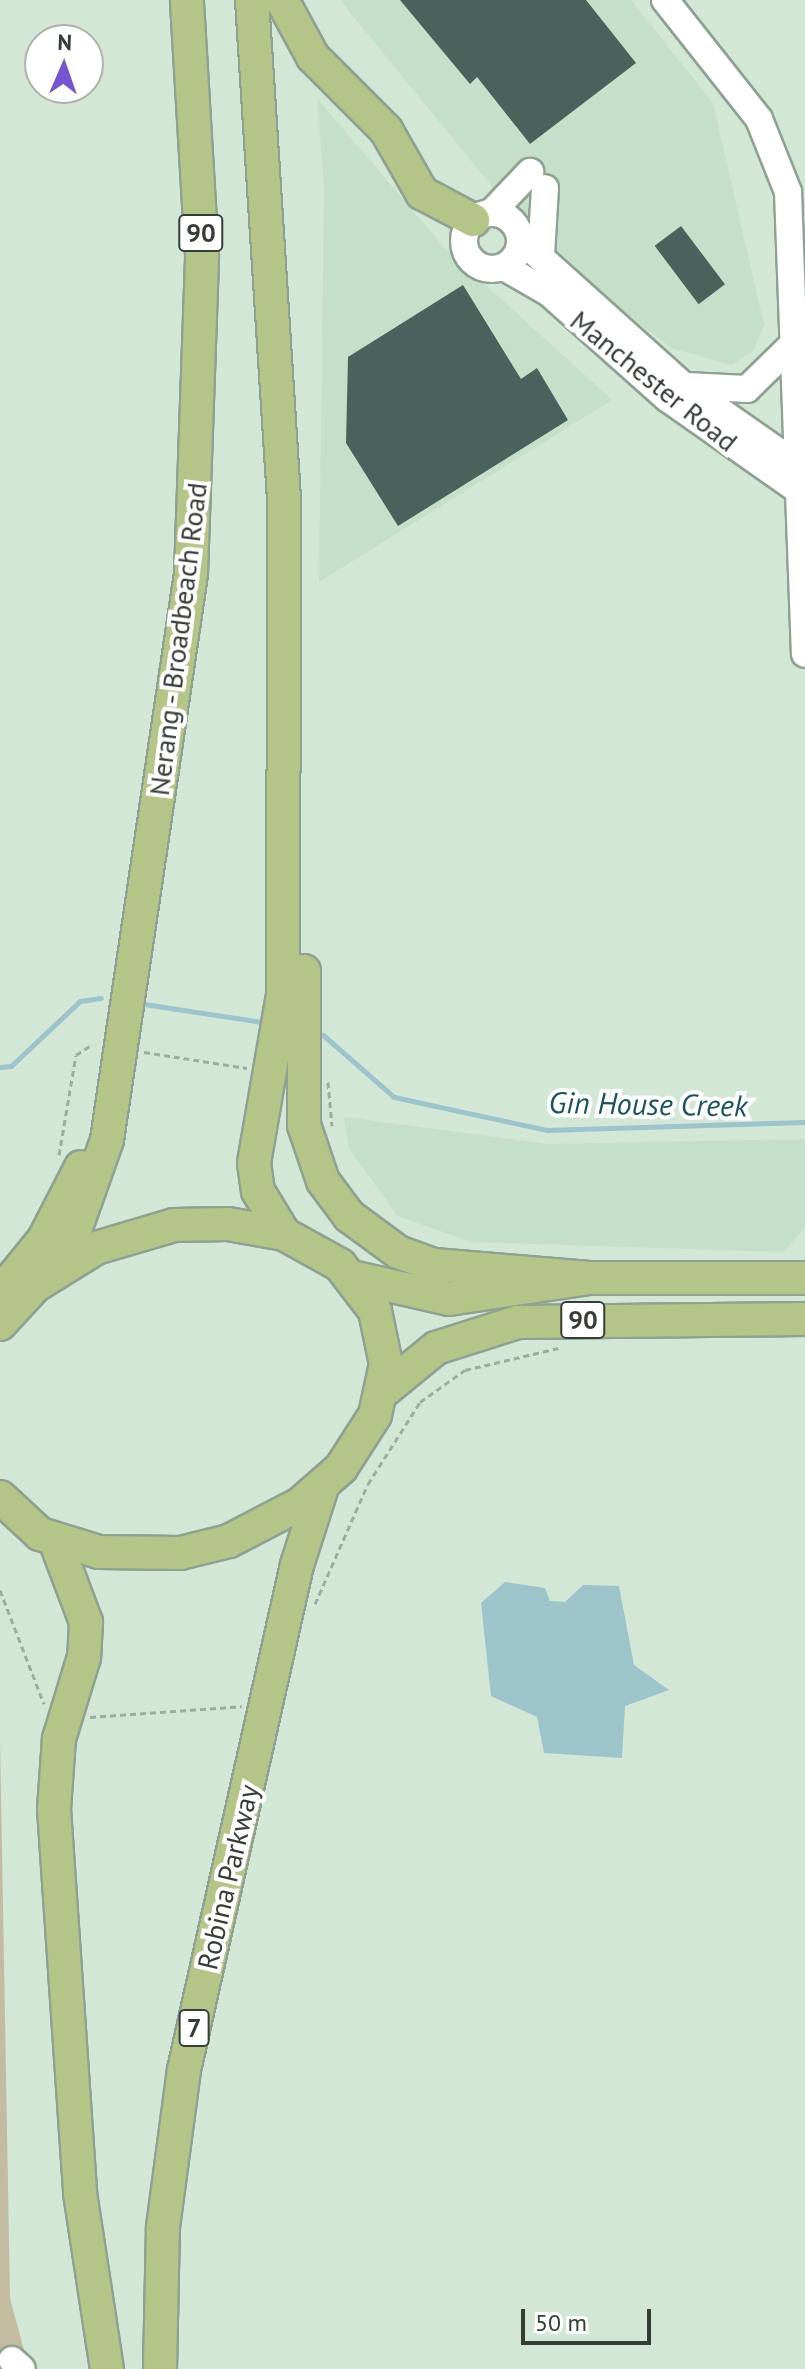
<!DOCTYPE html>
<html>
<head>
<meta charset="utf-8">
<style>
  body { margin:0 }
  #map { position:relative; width:805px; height:2369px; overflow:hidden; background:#d3e7d7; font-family:"PT Sans",sans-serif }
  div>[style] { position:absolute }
  .built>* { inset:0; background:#c4e0ca }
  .green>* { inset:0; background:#c3bca0 }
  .water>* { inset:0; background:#9cc4ca }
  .stream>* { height:5px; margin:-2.5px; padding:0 2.5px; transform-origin:2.5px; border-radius:2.5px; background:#9cc4ca }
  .building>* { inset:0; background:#49625c; transform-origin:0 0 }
  .path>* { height:3px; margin-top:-1.5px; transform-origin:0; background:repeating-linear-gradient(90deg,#9dada1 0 6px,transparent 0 10px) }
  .roads { filter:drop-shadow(2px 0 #8ea192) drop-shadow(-2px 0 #8ea192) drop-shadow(0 2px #8ea192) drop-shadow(0 -2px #8ea192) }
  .minor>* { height:26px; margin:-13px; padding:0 13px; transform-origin:13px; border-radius:13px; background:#fff }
  .minor>.ring { margin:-13px; padding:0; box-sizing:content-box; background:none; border:26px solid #fff; border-radius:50% }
  .major>* { height:32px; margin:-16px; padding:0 16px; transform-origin:16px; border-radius:16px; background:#b5c588 }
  span { translate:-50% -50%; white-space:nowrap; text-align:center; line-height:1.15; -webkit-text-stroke:8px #fff; paint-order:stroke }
  .shield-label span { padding:2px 6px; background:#fff; border:2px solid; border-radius:6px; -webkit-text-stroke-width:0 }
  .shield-label { font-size:26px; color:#353d37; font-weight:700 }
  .street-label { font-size:28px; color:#353d37 }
  .water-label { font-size:30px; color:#1a535b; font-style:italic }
  .north { position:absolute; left:24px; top:24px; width:80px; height:80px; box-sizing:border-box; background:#fff; border:2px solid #aeb1af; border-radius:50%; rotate:2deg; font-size:22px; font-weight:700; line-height:32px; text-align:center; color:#353d37 }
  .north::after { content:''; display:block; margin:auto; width:28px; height:36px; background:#7656d0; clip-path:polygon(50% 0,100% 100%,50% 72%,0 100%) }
  .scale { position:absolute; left:521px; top:2309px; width:130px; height:36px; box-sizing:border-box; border:4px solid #353d37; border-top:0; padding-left:10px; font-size:24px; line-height:28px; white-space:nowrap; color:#353d37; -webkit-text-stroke:6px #fff; paint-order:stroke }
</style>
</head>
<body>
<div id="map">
  <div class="built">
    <div style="clip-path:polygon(340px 0,631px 0,713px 103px,764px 325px,754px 350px,731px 365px,671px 348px,611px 301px,494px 189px)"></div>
    <div style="clip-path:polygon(317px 98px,443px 246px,612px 400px,319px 582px,324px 189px)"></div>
    <div style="clip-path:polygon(344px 1117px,548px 1144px,805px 1139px,805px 1228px,783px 1252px,471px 1242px,398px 1216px,349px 1149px)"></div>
  </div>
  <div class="green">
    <div style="clip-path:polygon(0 1737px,10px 2298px,29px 2369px,0 2369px)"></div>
  </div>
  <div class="water">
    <div style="clip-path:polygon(505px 1582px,545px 1588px,550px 1601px,565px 1602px,583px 1585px,619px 1586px,634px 1665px,669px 1690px,625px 1706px,622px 1758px,544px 1753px,537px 1717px,491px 1696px,481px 1603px)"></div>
  </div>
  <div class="stream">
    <div style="left:144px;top:1004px;width:119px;rotate:8.7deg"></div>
    <div style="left:323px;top:1035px;width:94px;rotate:41.1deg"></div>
    <div style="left:394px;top:1097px;width:157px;rotate:12.2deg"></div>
    <div style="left:547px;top:1130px;width:258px;rotate:-1.8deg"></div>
    <div style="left:0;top:1067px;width:11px;rotate:-5deg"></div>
    <div style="left:11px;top:1066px;width:95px;rotate:-43.3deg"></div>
    <div style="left:80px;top:1001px;width:21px;rotate:-8deg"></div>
  </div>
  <div class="building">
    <div style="clip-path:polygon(400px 0,586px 0,636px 63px,530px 144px,477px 77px,470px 84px)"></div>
    <div style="left:681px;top:226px;width:73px;height:33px;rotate:53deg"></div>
    <div style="clip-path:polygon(463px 285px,521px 379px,537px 368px,568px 420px,398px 526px,346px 443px,348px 357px)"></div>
  </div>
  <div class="path">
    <div style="left:144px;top:1052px;width:104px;rotate:8.8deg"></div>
    <div style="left:328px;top:1082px;width:44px;rotate:84.8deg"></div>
    <div style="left:59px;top:1155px;width:101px;rotate:-80.4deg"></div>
    <div style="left:76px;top:1055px;width:20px;rotate:-33deg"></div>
    <div style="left:0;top:1590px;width:122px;rotate:68.9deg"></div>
    <div style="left:315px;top:1604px;width:131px;rotate:-66.2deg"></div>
    <div style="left:368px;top:1484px;width:97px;rotate:-57.6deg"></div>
    <div style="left:420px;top:1402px;width:55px;rotate:-35.4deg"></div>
    <div style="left:465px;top:1370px;width:96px;rotate:-13.3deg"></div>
    <div style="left:90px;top:1717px;width:152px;rotate:-4.1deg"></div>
  </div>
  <div class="roads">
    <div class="minor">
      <div style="left:665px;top:0;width:152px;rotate:51.7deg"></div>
      <div style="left:759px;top:119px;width:79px;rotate:68.3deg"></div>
      <div style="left:788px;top:192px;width:462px;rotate:87.9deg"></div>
      <div style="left:491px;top:213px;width:57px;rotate:-46.4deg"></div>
      <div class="ring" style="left:464px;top:213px;width:30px;height:30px"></div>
      <div style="left:520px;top:239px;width:219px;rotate:41.9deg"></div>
      <div style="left:683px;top:385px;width:149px;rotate:34.9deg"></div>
      <div style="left:541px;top:255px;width:67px;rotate:-86.6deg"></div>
      <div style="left:504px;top:267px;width:52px;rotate:30deg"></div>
      <div style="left:549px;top:293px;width:158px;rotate:41.7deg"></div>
      <div style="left:667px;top:398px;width:169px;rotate:35.1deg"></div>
      <div style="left:687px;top:386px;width:60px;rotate:2.9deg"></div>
      <div style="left:747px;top:389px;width:63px;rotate:-44.4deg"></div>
      <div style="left:12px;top:2360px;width:13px;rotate:42deg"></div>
    </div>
    <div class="major">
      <div style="left:252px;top:0;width:500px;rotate:86.33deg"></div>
      <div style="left:284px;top:499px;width:496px;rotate:90.1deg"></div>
      <div style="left:283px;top:995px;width:170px;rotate:99.8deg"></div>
      <div style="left:254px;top:1163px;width:28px;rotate:82deg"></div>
      <div style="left:258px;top:1191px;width:50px;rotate:58.8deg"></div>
      <div style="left:282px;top:0;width:65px;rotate:61.5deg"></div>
      <div style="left:313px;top:57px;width:103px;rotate:45deg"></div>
      <div style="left:386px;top:130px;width:73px;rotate:60.3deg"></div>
      <div style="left:422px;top:193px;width:58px;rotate:27.9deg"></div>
      <div style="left:304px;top:971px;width:154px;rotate:90deg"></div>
      <div style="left:304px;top:1125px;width:59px;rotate:71.3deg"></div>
      <div style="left:323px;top:1181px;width:44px;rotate:53.4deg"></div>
      <div style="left:349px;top:1216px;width:61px;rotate:36.3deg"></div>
      <div style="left:398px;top:1252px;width:38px;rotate:20deg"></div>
      <div style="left:434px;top:1265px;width:156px;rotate:4.8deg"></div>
      <div style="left:62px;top:1267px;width:135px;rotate:-70.5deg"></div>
      <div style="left:107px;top:1140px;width:572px;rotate:-81.56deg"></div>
      <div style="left:191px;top:574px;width:319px;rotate:-88deg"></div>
      <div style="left:202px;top:255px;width:255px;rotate:-93.4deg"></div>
      <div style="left:352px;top:1277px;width:99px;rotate:12.8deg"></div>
      <div style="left:449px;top:1299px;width:142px;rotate:-8.5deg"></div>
      <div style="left:589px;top:1278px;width:216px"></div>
      <div style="left:0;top:1293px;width:70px;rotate:-50.8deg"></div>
      <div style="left:44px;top:1239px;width:81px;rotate:-62.8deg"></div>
      <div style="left:0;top:1324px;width:52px;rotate:-47.4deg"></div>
      <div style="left:35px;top:1286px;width:72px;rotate:-31.9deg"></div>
      <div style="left:96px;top:1248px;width:81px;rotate:-16.4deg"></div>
      <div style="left:174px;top:1225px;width:54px;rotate:-1.1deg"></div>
      <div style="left:228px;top:1224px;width:57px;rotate:10.1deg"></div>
      <div style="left:284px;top:1234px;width:64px;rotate:29deg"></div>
      <div style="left:340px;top:1265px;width:58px;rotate:52.7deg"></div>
      <div style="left:375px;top:1311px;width:54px;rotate:78.3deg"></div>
      <div style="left:386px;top:1364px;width:52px;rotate:102.2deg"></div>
      <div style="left:375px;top:1415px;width:63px;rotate:122.7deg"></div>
      <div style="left:341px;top:1468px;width:55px;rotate:138.7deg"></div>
      <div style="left:300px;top:1504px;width:80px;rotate:152.5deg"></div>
      <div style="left:229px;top:1541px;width:50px;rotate:166.2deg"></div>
      <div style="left:180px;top:1553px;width:81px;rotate:-179.3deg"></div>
      <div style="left:99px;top:1552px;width:62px;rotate:-163deg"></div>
      <div style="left:40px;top:1534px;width:54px;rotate:-137.2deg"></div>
      <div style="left:381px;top:1393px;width:71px;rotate:-39.3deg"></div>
      <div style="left:436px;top:1348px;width:86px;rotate:-17.6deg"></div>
      <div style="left:518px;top:1322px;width:287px;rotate:-0.6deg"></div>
      <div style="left:55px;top:1540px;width:88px;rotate:69.3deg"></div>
      <div style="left:86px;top:1622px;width:35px;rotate:93deg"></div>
      <div style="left:84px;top:1657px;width:86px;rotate:107deg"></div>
      <div style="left:59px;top:1739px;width:70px;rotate:94.1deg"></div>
      <div style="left:54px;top:1809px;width:385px;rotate:86.1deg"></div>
      <div style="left:80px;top:2193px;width:178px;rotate:81.3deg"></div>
      <div style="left:160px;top:2369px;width:142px;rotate:-88.8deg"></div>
      <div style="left:163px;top:2227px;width:158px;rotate:-82.4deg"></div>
      <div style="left:184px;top:2070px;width:517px;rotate:-77.39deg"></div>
      <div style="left:297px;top:1565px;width:82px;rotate:-72.2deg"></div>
    </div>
  </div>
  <div class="shield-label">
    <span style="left:201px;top:233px">90</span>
    <span style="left:583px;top:1320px">90</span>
    <span style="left:194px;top:2028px">7</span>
  </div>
  <div class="street-label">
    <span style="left:654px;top:381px;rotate:39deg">Manchester Road</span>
    <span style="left:178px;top:639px;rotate:-83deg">Nerang - Broadbeach Road</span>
    <span style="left:228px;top:1877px;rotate:-77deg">Robina Parkway</span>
  </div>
  <div class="water-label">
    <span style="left:648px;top:1104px;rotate:1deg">Gin House Creek</span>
  </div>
  <div class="north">N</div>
  <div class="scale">50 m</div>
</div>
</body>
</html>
